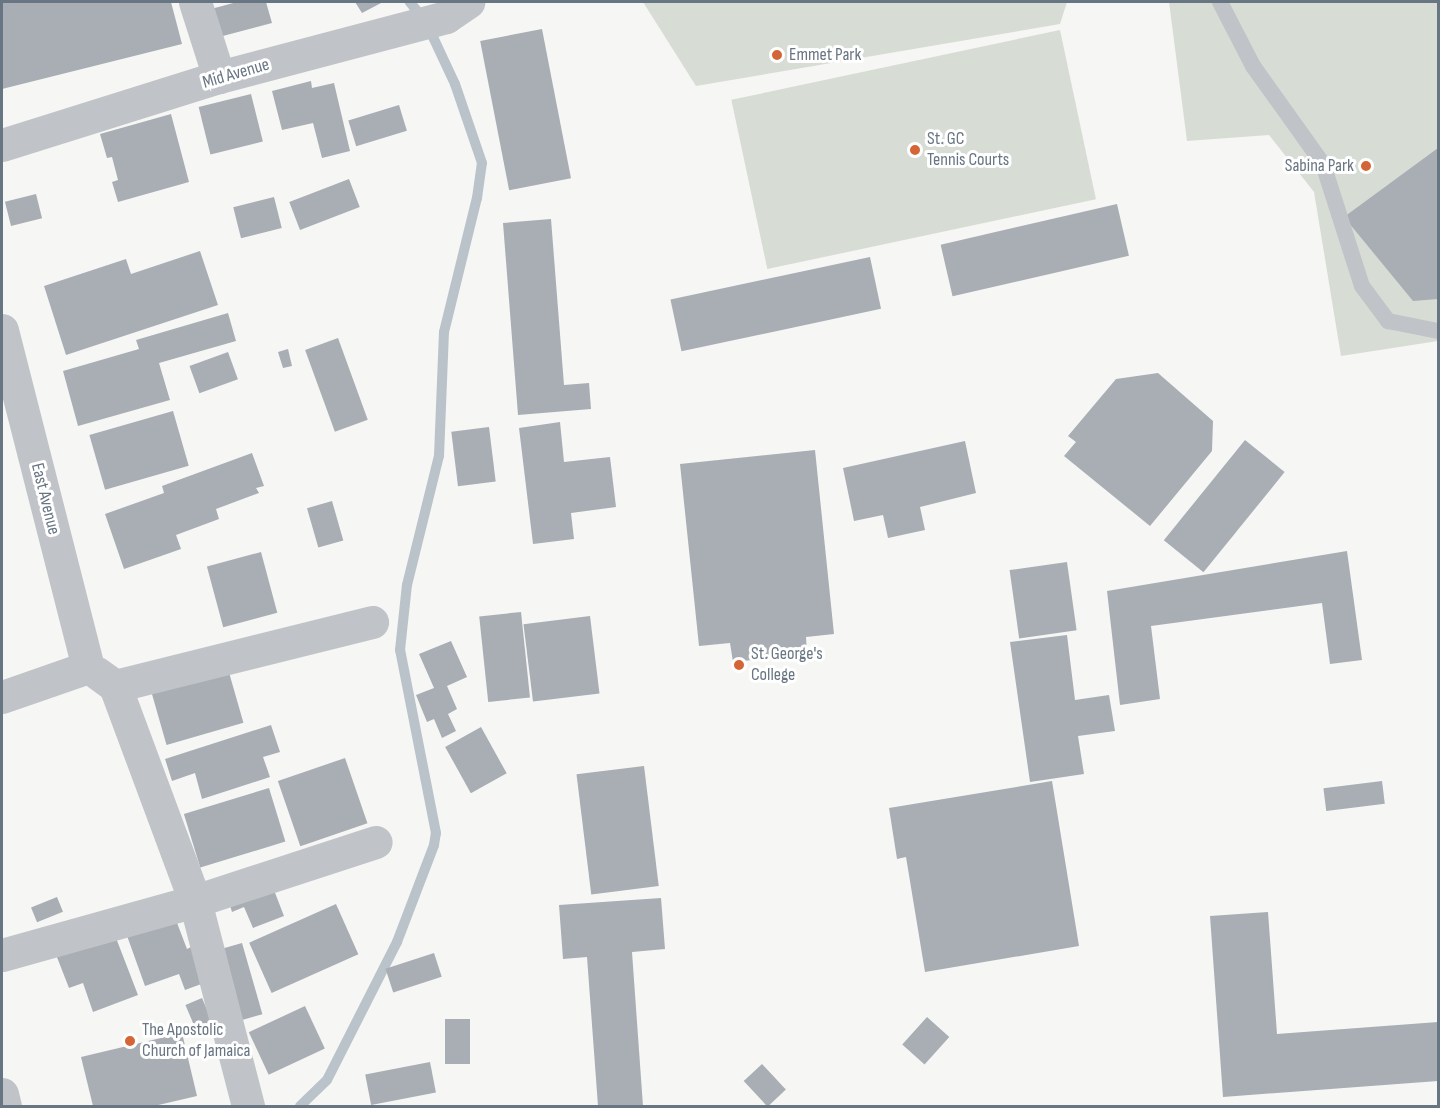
<!DOCTYPE html>
<html>
<head>
<meta charset="utf-8">
<style>
  body { margin:0 }
  #map { position:relative; width:1440px; height:1108px; overflow:hidden; background:#f6f6f4; font-family:"Sofia Sans Condensed",sans-serif }
  div>[style] { position:absolute }
  .green>* { inset:0; background:#d7ddd5; transform-origin:0 0 }
  .stream>* { height:10px; margin:-5px; padding:0 5px; transform-origin:5px; border-radius:5px; background:#bac3c9 }
  .building>* { inset:0; background:#a8aeb4; transform-origin:0 0 }
  .service>* { height:16px; margin:-8px; padding:0 8px; transform-origin:8px; border-radius:8px; background:#c0c3c7 }
  .minor>* { height:33px; margin:-16.5px; padding:0 16.5px; transform-origin:16.5px; border-radius:16.5px; background:#c0c3c7 }
  .dots>* { width:16px; height:16px; translate:-50% -50%; box-sizing:border-box; border:3px solid #fff; border-radius:50% }
  span { translate:-50% -50%; white-space:nowrap; text-align:center; line-height:1.15; -webkit-text-stroke:6px #fff; paint-order:stroke }
  .poi-label { font-size:18px; color:#687582 }
  .left { translate:0 -50%; text-align:left }
  .right { translate:-100% -50%; text-align:right }
  .street-label { font-size:18px; color:#687582 }
  .frame { position:absolute; inset:0; border:3px solid #687582; pointer-events:none }
</style>
</head>
<body>
<div id="map">
  <div class="green">
    <div style="clip-path:polygon(643px 2px,1067px 2px,1060px 24px,696px 86px)"></div>
    <div style="clip-path:polygon(1169px 2px,1438px 2px,1438px 341px,1341px 356px,1314px 192px,1269px 135px,1187px 141px)"></div>
    <div style="left:1060px;top:30px;width:173px;height:336px;rotate:78deg"></div>
  </div>
  <div class="stream">
    <div style="left:300px;top:1106px;width:37px;rotate:-44deg"></div>
    <div style="left:327px;top:1080px;width:155px;rotate:-63.1deg"></div>
    <div style="left:397px;top:942px;width:104px;rotate:-69.1deg"></div>
    <div style="left:434px;top:845px;width:12px;rotate:-81deg"></div>
    <div style="left:436px;top:833px;width:187px;rotate:-101.1deg"></div>
    <div style="left:400px;top:650px;width:65px;rotate:-83.9deg"></div>
    <div style="left:407px;top:585px;width:133px;rotate:-76.1deg"></div>
    <div style="left:439px;top:456px;width:124px;rotate:-87.7deg"></div>
    <div style="left:444px;top:332px;width:138px;rotate:-76.2deg"></div>
    <div style="left:477px;top:198px;width:35px;rotate:-82deg"></div>
    <div style="left:482px;top:163px;width:83px;rotate:-108.9deg"></div>
    <div style="left:455px;top:84px;width:68px;rotate:-115.1deg"></div>
    <div style="left:426px;top:22px;width:26px;rotate:-129deg"></div>
  </div>
  <div class="building">
    <div style="clip-path:polygon(2px 2px,171px 2px,182px 44px,2px 89px)"></div>
    <div style="clip-path:polygon(237px 2px,266px 2px,272px 23px,219px 37px,211px 9px)"></div>
    <div style="clip-path:polygon(355px 2px,383px 2px,362px 13px)"></div>
    <div style="left:542px;top:29px;width:152px;height:63px;rotate:79deg"></div>
    <div style="clip-path:polygon(311px 81px,312px 88px,334px 83px,350px 151px,322px 158px,313px 123px,282px 130px,272px 91px)"></div>
    <div style="left:251px;top:94px;width:49px;height:54px;rotate:76deg"></div>
    <div style="left:399px;top:105px;width:27px;height:53px;rotate:73deg"></div>
    <div style="clip-path:polygon(171px 114px,189px 182px,118px 202px,112px 182px,118px 180px,112px 157px,107px 158px,100px 134px)"></div>
    <div style="clip-path:polygon(1438px 148px,1438px 299px,1413px 301px,1344px 217px)"></div>
    <div style="left:349px;top:179px;width:30px;height:64px;rotate:69deg"></div>
    <div style="left:36px;top:194px;width:25px;height:32px;rotate:76deg"></div>
    <div style="left:274px;top:197px;width:32px;height:42px;rotate:76deg"></div>
    <div style="left:1117px;top:204px;width:53px;height:181px;rotate:77deg"></div>
    <div style="clip-path:polygon(551px 219px,564px 385px,589px 383px,591px 409px,518px 415px,503px 223px)"></div>
    <div style="clip-path:polygon(200px 251px,218px 305px,66px 355px,44px 286px,126px 259px,131px 274px)"></div>
    <div style="left:870px;top:257px;width:53px;height:204px;rotate:78deg"></div>
    <div style="clip-path:polygon(228px 313px,236px 341px,159px 363px,170px 400px,78px 426px,63px 371px,139px 349px,136px 340px)"></div>
    <div style="left:338px;top:338px;width:87px;height:35px;rotate:70deg"></div>
    <div style="clip-path:polygon(288px 349px,292px 366px,283px 368px,278px 352px)"></div>
    <div style="left:228px;top:352px;width:29px;height:41px;rotate:70deg"></div>
    <div style="clip-path:polygon(1158px 373px,1213px 421px,1212px 451px,1150px 526px,1064px 456px,1076px 442px,1068px 436px,1116px 379px)"></div>
    <div style="left:173px;top:411px;width:57px;height:87px;rotate:74deg"></div>
    <div style="clip-path:polygon(560px 422px,564px 462px,610px 457px,616px 507px,571px 513px,574px 539px,533px 544px,519px 428px)"></div>
    <div style="left:489px;top:427px;width:55px;height:38px;rotate:83deg"></div>
    <div style="left:1245px;top:440px;width:51px;height:129px;rotate:39deg"></div>
    <div style="clip-path:polygon(965px 441px,976px 493px,920px 507px,925px 530px,888px 538px,883px 515px,854px 521px,843px 468px)"></div>
    <div style="clip-path:polygon(815px 450px,834px 634px,806px 637px,807px 654px,733px 662px,730px 643px,699px 646px,680px 464px)"></div>
    <div style="clip-path:polygon(252px 453px,264px 486px,256px 488px,259px 493px,216px 509px,219px 519px,176px 535px,181px 549px,124px 569px,105px 514px,164px 493px,162px 486px)"></div>
    <div style="left:332px;top:501px;width:41px;height:26px;rotate:74deg"></div>
    <div style="clip-path:polygon(1347px 551px,1362px 660px,1330px 664px,1322px 603px,1151px 626px,1160px 699px,1120px 705px,1107px 591px)"></div>
    <div style="left:261px;top:552px;width:63px;height:56px;rotate:75deg"></div>
    <div style="left:1067px;top:562px;width:69px;height:58px;rotate:82deg"></div>
    <div style="left:521px;top:612px;width:86px;height:42px;rotate:84deg"></div>
    <div style="left:590px;top:616px;width:78px;height:67px;rotate:83deg"></div>
    <div style="clip-path:polygon(1067px 635px,1075px 700px,1109px 695px,1115px 731px,1078px 736px,1084px 774px,1030px 782px,1010px 642px)"></div>
    <div style="clip-path:polygon(451px 641px,467px 677px,447px 686px,457px 709px,448px 714px,456px 731px,442px 738px,434px 719px,427px 722px,416px 695px,434px 688px,419px 654px)"></div>
    <div style="left:228px;top:669px;width:56px;height:80px;rotate:74deg"></div>
    <div style="clip-path:polygon(271px 725px,280px 752px,263px 757px,270px 777px,202px 799px,195px 773px,172px 781px,165px 759px)"></div>
    <div style="left:481px;top:727px;width:53px;height:41px;rotate:61deg"></div>
    <div style="left:345px;top:758px;width:69px;height:71px;rotate:71deg"></div>
    <div style="left:644px;top:766px;width:121px;height:68px;rotate:83deg"></div>
    <div style="clip-path:polygon(1052px 781px,1079px 946px,925px 972px,906px 857px,897px 859px,889px 808px)"></div>
    <div style="left:1382px;top:781px;width:23px;height:59px;rotate:83deg"></div>
    <div style="left:269px;top:788px;width:56px;height:89px;rotate:73deg"></div>
    <div style="clip-path:polygon(272px 885px,284px 916px,253px 928px,244px 907px,232px 912px,229px 902px)"></div>
    <div style="left:57px;top:897px;width:16px;height:28px;rotate:68deg"></div>
    <div style="clip-path:polygon(661px 898px,665px 949px,632px 952px,643px 1106px,598px 1106px,587px 957px,563px 959px,559px 905px)"></div>
    <div style="left:336px;top:904px;width:55px;height:95px;rotate:66deg"></div>
    <div style="clip-path:polygon(1268px 912px,1277px 1034px,1438px 1022px,1438px 1081px,1223px 1097px,1210px 916px)"></div>
    <div style="clip-path:polygon(174px 915px,187px 949px,191px 947px,204px 983px,185px 990px,179px 974px,145px 986px,126px 933px)"></div>
    <div style="clip-path:polygon(111px 925px,138px 995px,93px 1012px,83px 983px,69px 988px,53px 947px)"></div>
    <div style="left:242px;top:943px;width:74px;height:29px;rotate:74deg"></div>
    <div style="left:434px;top:953px;width:25px;height:51px;rotate:72deg"></div>
    <div style="left:202px;top:998px;width:34px;height:18px;rotate:67deg"></div>
    <div style="left:305px;top:1006px;width:47px;height:62px;rotate:65deg"></div>
    <div style="left:927px;top:1017px;width:30px;height:37px;rotate:42deg"></div>
    <div style="left:445px;top:1019px;width:25px;height:45px"></div>
    <div style="clip-path:polygon(182px 1033px,197px 1096px,154px 1106px,93px 1106px,81px 1057px)"></div>
    <div style="left:430px;top:1062px;width:31px;height:66px;rotate:79deg"></div>
    <div style="left:762px;top:1064px;width:35px;height:25px;rotate:47deg"></div>
  </div>
  <div class="service">
    <div style="left:1220px;top:2px;width:72px;rotate:62.7deg"></div>
    <div style="left:1253px;top:66px;width:120px;rotate:54.5deg"></div>
    <div style="left:1323px;top:164px;width:128px;rotate:72.3deg"></div>
    <div style="left:1362px;top:286px;width:44px;rotate:53.4deg"></div>
    <div style="left:1388px;top:321px;width:51px;rotate:11.3deg"></div>
  </div>
  <div class="minor">
    <div style="left:195px;top:2px;width:79px;rotate:72.3deg"></div>
    <div style="left:2px;top:145px;width:227px;rotate:-17.4deg"></div>
    <div style="left:219px;top:77px;width:235px;rotate:-14.8deg"></div>
    <div style="left:446px;top:17px;width:27px;rotate:-34deg"></div>
    <div style="left:2px;top:330px;width:348px;rotate:75.7deg"></div>
    <div style="left:97px;top:673px;width:22px;rotate:36deg"></div>
    <div style="left:115px;top:686px;width:265px;rotate:-14deg"></div>
    <div style="left:115px;top:686px;width:229px;rotate:69.6deg"></div>
    <div style="left:195px;top:901px;width:212px;rotate:75.5deg"></div>
    <div style="left:2px;top:697px;width:91px;rotate:-19.2deg"></div>
    <div style="left:2px;top:955px;width:200px;rotate:-15.6deg"></div>
    <div style="left:195px;top:901px;width:190px;rotate:-18.1deg"></div>
    <div style="left:2px;top:1094px;width:12px;rotate:76deg"></div>
  </div>
  <div class="dots">
    <div style="left:777px;top:55px;background:#d46536"></div>
    <div style="left:915px;top:150px;background:#d46536"></div>
    <div style="left:1366px;top:166px;background:#d46536"></div>
    <div style="left:739px;top:665px;background:#d46536"></div>
    <div style="left:130px;top:1041px;background:#d46536"></div>
  </div>
  <div class="poi-label">
    <span class="left" style="left:789px;top:55px">Emmet Park</span>
    <span class="left" style="left:927px;top:150px">St. GC<br>Tennis Courts</span>
    <span class="right" style="left:1354px;top:166px">Sabina Park</span>
    <span class="left" style="left:751px;top:665px">St. George's<br>College</span>
    <span class="left" style="left:142px;top:1041px">The Apostolic<br>Church of Jamaica</span>
  </div>
  <div class="street-label">
    <span style="left:236px;top:74px;rotate:-16deg">Mid Avenue</span>
    <span style="left:45px;top:499px;rotate:76deg">East Avenue</span>
  </div>
  <div class="frame"></div>
</div>
</body>
</html>
